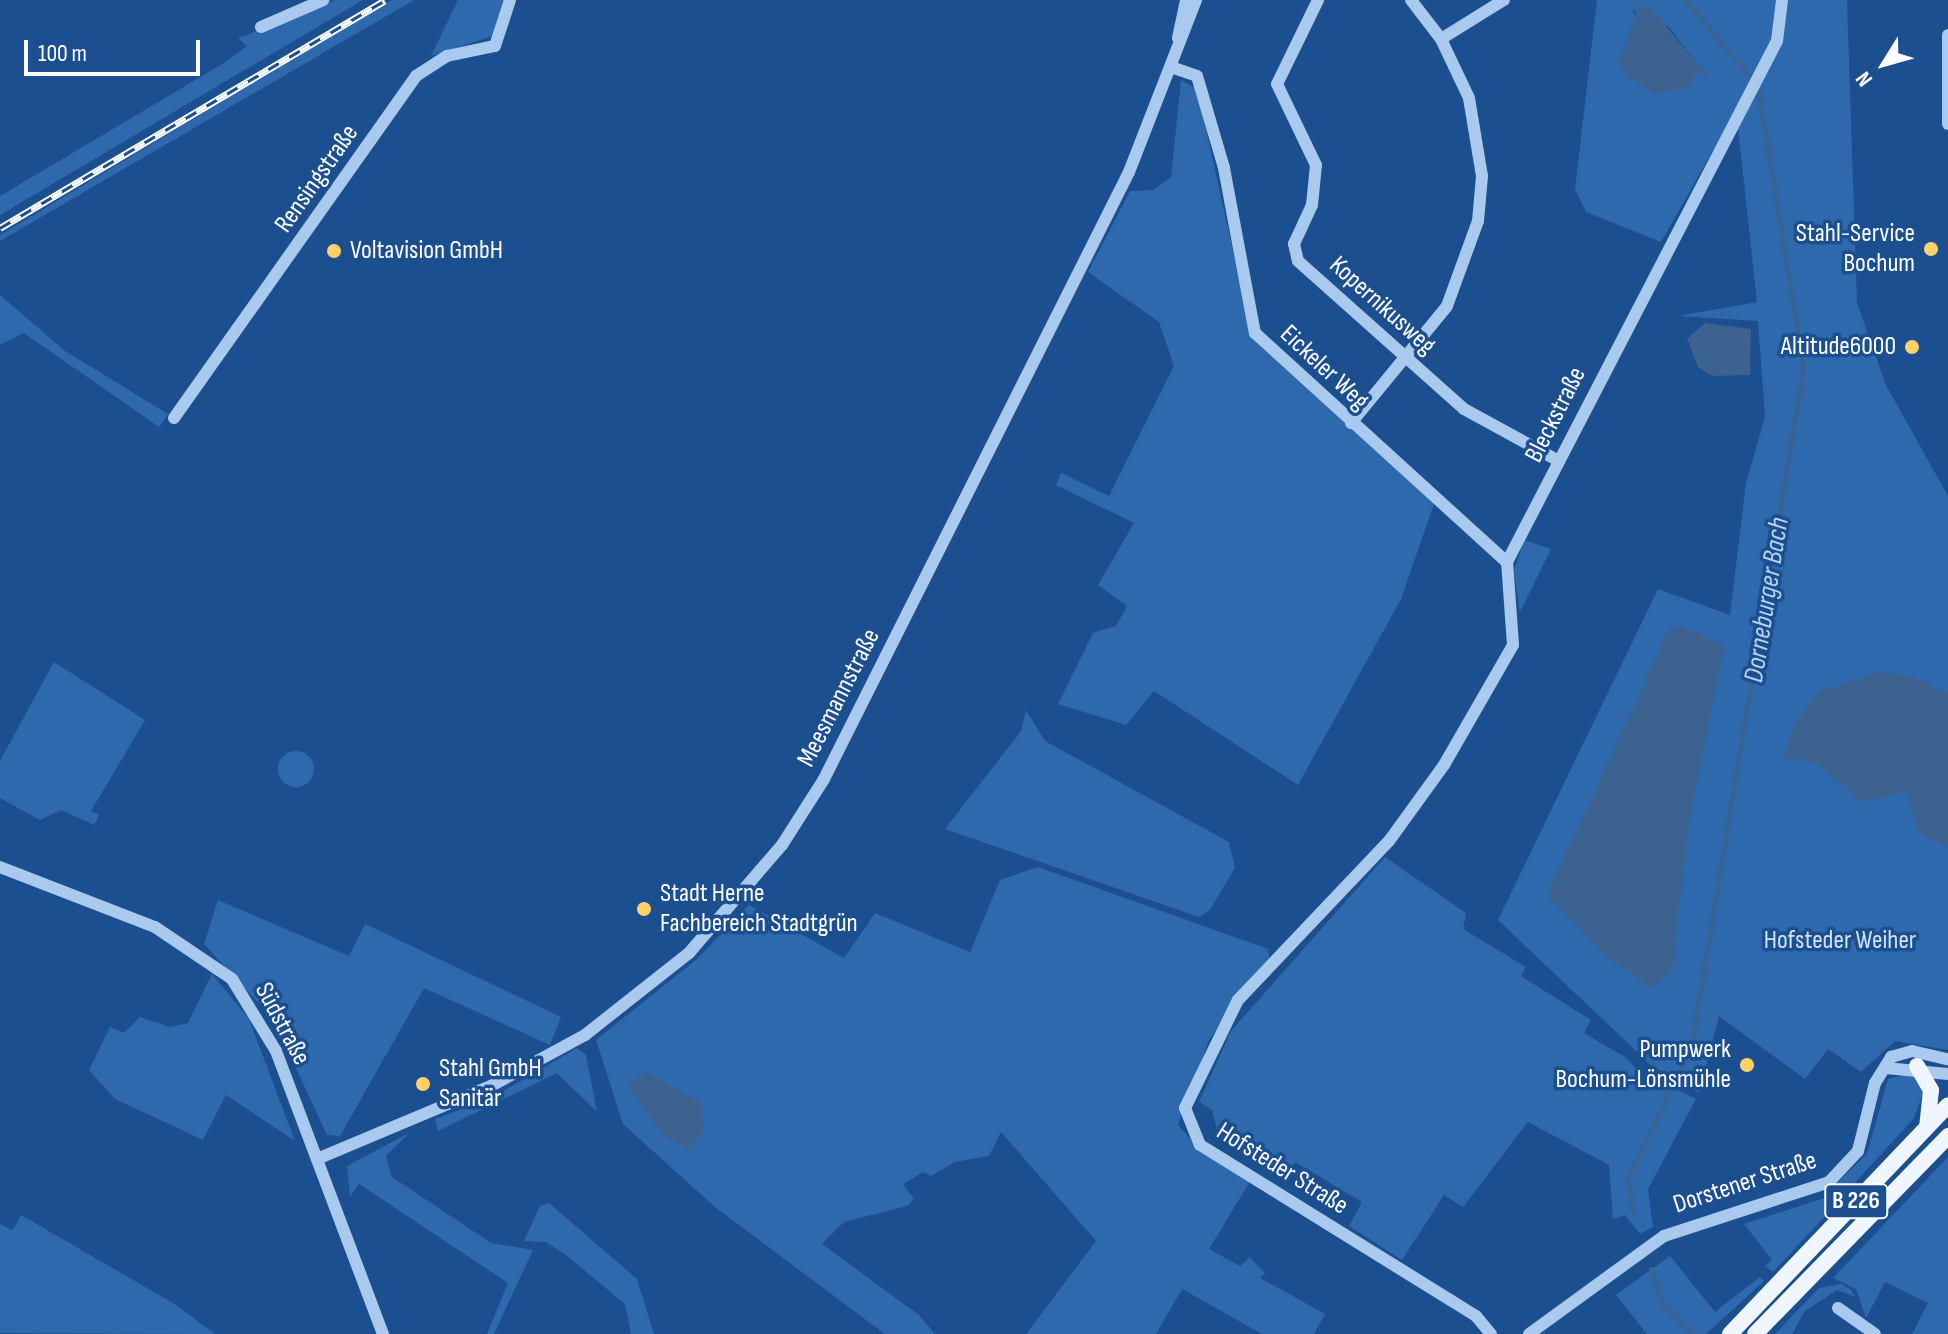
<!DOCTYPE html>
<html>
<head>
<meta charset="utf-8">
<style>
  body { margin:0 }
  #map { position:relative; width:1948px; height:1334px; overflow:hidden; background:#1b4f8f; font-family:"Sofia Sans Condensed",sans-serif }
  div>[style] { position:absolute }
  .green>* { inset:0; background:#2e69ad }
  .round { border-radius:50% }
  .water>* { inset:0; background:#3c6290 }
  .stream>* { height:4px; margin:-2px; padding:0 2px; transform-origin:2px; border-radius:2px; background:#3c6290 }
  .minor>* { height:12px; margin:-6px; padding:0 6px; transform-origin:6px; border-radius:6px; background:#a9c9ee }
  .major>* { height:16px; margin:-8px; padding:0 8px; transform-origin:8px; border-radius:8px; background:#f0f6ff }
  .rail>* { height:7px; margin-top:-3.5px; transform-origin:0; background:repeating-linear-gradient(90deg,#1b4f8f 0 12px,#fff 0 24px); box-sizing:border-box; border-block:2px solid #fff }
  .dots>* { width:22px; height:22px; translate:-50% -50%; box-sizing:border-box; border:4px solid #1b4f8f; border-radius:50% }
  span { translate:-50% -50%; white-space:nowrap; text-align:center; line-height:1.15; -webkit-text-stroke:7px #1b4f8f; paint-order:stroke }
  .shield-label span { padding:2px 6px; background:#1b4f8f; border:2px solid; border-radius:6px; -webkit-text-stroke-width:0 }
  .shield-label { font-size:24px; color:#fff; font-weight:700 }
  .street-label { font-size:26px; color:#fff }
  .poi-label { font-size:26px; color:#fff }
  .right { translate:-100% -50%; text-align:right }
  .left { translate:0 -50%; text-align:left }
  .park-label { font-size:26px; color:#cfe3fa }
  .water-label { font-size:28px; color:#b5d3f5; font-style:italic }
  .north { position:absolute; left:1844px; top:24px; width:80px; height:80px; -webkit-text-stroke:6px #1b4f8f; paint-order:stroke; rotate:233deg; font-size:22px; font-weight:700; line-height:32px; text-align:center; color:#fff }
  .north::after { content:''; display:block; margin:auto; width:28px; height:36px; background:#fff; clip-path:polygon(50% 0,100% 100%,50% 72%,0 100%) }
  .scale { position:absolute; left:24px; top:40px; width:176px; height:36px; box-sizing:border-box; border:4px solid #fff; border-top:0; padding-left:10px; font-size:24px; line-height:28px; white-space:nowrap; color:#fff; -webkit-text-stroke:6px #1b4f8f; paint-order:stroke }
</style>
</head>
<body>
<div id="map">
  <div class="green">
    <div style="clip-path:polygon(335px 0,363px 0,0 215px,0 196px,224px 63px,247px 46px,238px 38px)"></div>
    <div style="clip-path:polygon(392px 0,414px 0,0 241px,0 235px)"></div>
    <div style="clip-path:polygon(458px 0,504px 0,493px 36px,431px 56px)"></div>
    <div style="clip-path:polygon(evenodd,1597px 0,1847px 0,1857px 303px,1886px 385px,1948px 496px,1948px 1050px,1895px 1041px,1861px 1072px,1828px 1049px,1805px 1079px,1719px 1016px,1699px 1093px,1652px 1066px,1498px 920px,1658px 589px,1730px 615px,1746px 483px,1765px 417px,1758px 321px,1678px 316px,1757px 302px,1737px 119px,1773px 45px,1661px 242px,1586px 212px,1575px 189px,1597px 0,1632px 10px,1668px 26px,1698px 65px,1648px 90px,1619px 63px,1636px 16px,1632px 10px)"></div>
    <div style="clip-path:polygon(1181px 80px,1197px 89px,1252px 336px,1434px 504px,1401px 599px,1298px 785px,1154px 691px,1126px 725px,1058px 704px,1093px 633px,1116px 626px,1127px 606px,1098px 585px,1134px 523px,1056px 485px,1061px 473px,1109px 496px,1174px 366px,1159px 322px,1088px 272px,1130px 191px,1154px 190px,1171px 177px)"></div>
    <div style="clip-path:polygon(0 295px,65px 351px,168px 414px,159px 427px,24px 333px,0 345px)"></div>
    <div style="clip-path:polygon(1524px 540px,1551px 549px,1520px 612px,1514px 571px)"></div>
    <div style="clip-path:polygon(54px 662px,145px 720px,91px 811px,99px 815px,94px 825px,61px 810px,40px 820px,0 798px,0 761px)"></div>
    <div style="clip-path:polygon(1026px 710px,1045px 741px,1229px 842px,1235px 868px,1210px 910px,1199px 917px,945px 829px,1021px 731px)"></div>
    <div class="round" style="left:278px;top:751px;width:36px;height:36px"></div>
    <div style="clip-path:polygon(1385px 857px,1466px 913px,1463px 929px,1526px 967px,1521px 976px,1591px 1020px,1584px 1033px,1625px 1057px,1651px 1084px,1655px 1078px,1696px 1099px,1648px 1189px,1653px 1227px,1640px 1234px,1625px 1215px,1613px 1219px,1609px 1165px,1528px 1122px,1463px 1207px,1444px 1195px,1402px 1260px,1349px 1226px,1362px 1202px,1295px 1162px,1284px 1179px,1220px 1141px,1212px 1110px,1199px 1102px,1231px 1031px)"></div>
    <div style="clip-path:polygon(1038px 867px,1268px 949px,1270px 960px,1209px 1040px,1178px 1125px,1198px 1148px,1251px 1180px,1209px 1249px,1240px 1266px,1250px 1257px,1265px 1273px,1260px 1278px,1325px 1314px,1314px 1334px,1262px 1334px,1182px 1289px,1156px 1334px,1026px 1334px,1096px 1241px,1001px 1132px,989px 1156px,955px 1162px,931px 1176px,923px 1172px,903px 1184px,914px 1199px,907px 1206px,844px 1222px,822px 1244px,919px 1315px,935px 1334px,885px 1334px,715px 1207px,623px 1124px,596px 1040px,697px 959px,749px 905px,844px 958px,875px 913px,970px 952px,1000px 880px)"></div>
    <div style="clip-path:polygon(218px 900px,349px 956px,365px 924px,561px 1017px,550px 1045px,424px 988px,340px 1136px,327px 1135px,273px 1019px,204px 944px)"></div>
    <div style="clip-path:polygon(212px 974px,249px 1019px,295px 1141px,226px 1095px,203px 1140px,115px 1099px,89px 1070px,110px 1027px,124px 1033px,140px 1017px,170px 1027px,188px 1023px)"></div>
    <div style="clip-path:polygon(577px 1048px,586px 1055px,597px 1112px,557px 1073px,438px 1131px,435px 1119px,492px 1098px)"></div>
    <div style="clip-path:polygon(1912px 1073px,1923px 1093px,1914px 1118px,1843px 1196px,1825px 1194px,1867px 1154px,1888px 1079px)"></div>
    <div style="clip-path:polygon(409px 1133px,386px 1156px,392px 1177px,491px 1243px,533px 1250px,494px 1334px,487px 1334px,508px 1283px,359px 1184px,350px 1197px,347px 1166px)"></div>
    <div style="clip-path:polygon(1948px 1157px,1948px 1334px,1912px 1334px,1928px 1303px,1885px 1282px,1866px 1318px,1856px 1289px,1833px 1278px)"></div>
    <div style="clip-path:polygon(1825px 1198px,1840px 1200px,1773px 1272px,1765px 1266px,1772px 1260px,1744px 1224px)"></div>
    <div style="clip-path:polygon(549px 1203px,637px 1279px,654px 1334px,631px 1334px,625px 1304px,566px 1255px,546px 1242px,524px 1241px,540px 1206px)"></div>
    <div style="clip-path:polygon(21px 1215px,173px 1303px,215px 1334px,0 1333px,0 1224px,13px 1230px)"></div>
    <div style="clip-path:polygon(1670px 1256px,1715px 1312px,1760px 1277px,1764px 1281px,1706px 1334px,1647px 1334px,1616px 1295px)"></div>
    <div style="clip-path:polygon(1842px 1284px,1851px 1290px,1856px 1297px,1837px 1290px,1805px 1311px,1792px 1334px,1775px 1334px,1819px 1288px)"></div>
  </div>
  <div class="water">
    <div style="clip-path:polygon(1634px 4px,1651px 8px,1698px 65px,1690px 87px,1656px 94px,1627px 77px,1619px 63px,1636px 16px)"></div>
    <div style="clip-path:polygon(1705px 323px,1751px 329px,1750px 375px,1712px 376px,1698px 367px,1687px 339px)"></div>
    <div style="clip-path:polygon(1682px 626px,1724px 646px,1689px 821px,1672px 972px,1652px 988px,1606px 956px,1547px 895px,1669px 630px)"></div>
    <div style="clip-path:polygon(1879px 672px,1914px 677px,1948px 694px,1948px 847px,1918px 833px,1907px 792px,1860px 802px,1818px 764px,1785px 757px,1795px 724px,1818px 692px)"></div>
    <div style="clip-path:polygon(647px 1073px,701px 1102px,704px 1126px,692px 1150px,665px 1138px,627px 1084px)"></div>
  </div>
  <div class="stream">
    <div style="left:1685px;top:0;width:105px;rotate:49.6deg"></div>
    <div style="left:1693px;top:68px;width:15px;rotate:20deg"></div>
    <div style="left:1633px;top:1212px;width:33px;rotate:-99deg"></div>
    <div style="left:1628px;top:1179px;width:144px;rotate:-64.1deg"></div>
    <div style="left:1691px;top:1049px;width:691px;rotate:-80.59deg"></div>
    <div style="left:1804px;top:367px;width:283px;rotate:-99.4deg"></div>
    <div style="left:1651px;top:1269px;width:37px;rotate:71deg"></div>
    <div style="left:1663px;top:1304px;width:42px;rotate:45deg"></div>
  </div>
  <div class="minor">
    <div style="left:1318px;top:0;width:93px;rotate:116deg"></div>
    <div style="left:1277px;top:84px;width:90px;rotate:64.3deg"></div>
    <div style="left:1316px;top:165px;width:40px;rotate:95.7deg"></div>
    <div style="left:1312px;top:205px;width:43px;rotate:114.8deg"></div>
    <div style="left:1294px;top:244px;width:17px;rotate:77deg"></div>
    <div style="left:1298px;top:261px;width:222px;rotate:41.7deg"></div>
    <div style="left:1464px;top:409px;width:106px;rotate:28.7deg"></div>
    <div style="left:261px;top:27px;width:68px;rotate:-23.5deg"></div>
    <div style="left:1948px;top:35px;width:89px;rotate:90deg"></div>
    <div style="left:1178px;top:38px;width:39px;rotate:-78deg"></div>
    <div style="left:1441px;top:39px;width:74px;rotate:-31.8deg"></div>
    <div style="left:1174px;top:68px;width:24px;rotate:19deg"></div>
    <div style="left:1197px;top:76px;width:96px;rotate:73.6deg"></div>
    <div style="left:1224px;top:168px;width:168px;rotate:79.4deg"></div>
    <div style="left:1255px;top:333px;width:341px;rotate:42.3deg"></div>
    <div style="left:174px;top:418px;width:419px;rotate:-54.7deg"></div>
    <div style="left:416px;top:76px;width:37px;rotate:-33deg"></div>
    <div style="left:447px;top:56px;width:49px;rotate:-11.8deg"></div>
    <div style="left:495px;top:46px;width:48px;rotate:-71.9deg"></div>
    <div style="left:1351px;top:423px;width:151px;rotate:-50.6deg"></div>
    <div style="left:1447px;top:306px;width:90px;rotate:-70deg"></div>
    <div style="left:1478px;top:221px;width:45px;rotate:-84.9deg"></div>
    <div style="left:1482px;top:176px;width:79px;rotate:-99.5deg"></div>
    <div style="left:1469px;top:98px;width:65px;rotate:-115.4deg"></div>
    <div style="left:1441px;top:39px;width:49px;rotate:-127.6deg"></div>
    <div style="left:0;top:867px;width:166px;rotate:21.2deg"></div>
    <div style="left:155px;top:927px;width:93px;rotate:34deg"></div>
    <div style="left:232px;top:979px;width:84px;rotate:58.6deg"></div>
    <div style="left:276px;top:1051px;width:303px;rotate:69.3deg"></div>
    <div style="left:1886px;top:1068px;width:62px;rotate:5.5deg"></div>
    <div style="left:317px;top:1159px;width:189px;rotate:-22.8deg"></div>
    <div style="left:491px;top:1086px;width:107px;rotate:-28.5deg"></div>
    <div style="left:585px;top:1035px;width:132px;rotate:-38.3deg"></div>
    <div style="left:689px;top:953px;width:143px;rotate:-49.3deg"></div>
    <div style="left:782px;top:845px;width:78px;rotate:-57.5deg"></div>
    <div style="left:824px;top:779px;width:679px;rotate:-63.32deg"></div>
    <div style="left:1129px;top:172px;width:185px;rotate:-68.7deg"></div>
    <div style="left:1838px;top:1308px;width:45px;rotate:35.1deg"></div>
    <div style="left:1491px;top:1334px;width:23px;rotate:-130deg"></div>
    <div style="left:1476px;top:1316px;width:325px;rotate:-148.2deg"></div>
    <div style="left:1200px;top:1145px;width:40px;rotate:-112deg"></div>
    <div style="left:1185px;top:1108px;width:120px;rotate:-63.9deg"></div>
    <div style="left:1238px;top:1000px;width:219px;rotate:-46.5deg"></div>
    <div style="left:1389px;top:841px;width:94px;rotate:-54.1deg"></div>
    <div style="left:1444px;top:765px;width:138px;rotate:-60.1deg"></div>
    <div style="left:1513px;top:645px;width:83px;rotate:-94.1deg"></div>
    <div style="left:1507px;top:562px;width:587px;rotate:-62.61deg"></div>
    <div style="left:1777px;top:41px;width:41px;rotate:-83deg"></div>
    <div style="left:1529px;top:1334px;width:167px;rotate:-36deg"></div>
    <div style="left:1664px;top:1236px;width:174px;rotate:-18.1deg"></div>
    <div style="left:1829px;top:1182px;width:42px;rotate:-46.9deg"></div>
    <div style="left:1858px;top:1151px;width:70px;rotate:-76deg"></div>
    <div style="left:1875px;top:1083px;width:31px;rotate:-58deg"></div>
    <div style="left:1891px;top:1057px;width:22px;rotate:-16deg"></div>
    <div style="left:1912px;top:1051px;width:37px;rotate:13deg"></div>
  </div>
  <div class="major">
    <div style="left:1917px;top:1066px;width:28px;rotate:60deg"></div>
    <div style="left:1931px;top:1090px;width:36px;rotate:96deg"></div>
    <div style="left:1730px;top:1334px;width:316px;rotate:-46.4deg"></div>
    <div style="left:1755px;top:1334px;width:277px;rotate:-45.7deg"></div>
  </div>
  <div class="rail">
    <div style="left:0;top:228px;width:447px;rotate:-30.6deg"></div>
  </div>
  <div class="dots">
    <div style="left:1931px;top:249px;background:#ffd166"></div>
    <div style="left:334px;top:251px;background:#ffd166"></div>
    <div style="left:1912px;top:347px;background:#ffd166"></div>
    <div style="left:644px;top:909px;background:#ffd166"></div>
    <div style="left:1747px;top:1065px;background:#ffd166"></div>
    <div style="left:423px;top:1084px;background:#ffd166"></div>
  </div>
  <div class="shield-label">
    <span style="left:1856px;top:1201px">B 226</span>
  </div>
  <div class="street-label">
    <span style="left:317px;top:179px;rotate:-55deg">Rensingstraße</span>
    <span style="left:1382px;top:306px;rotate:42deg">Kopernikusweg</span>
    <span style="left:1324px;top:368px;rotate:43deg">Eickeler Weg</span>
    <span style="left:1556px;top:415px;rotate:-63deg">Bleckstraße</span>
    <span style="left:839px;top:698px;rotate:-63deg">Meesmannstraße</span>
    <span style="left:282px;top:1024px;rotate:62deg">Südstraße</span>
    <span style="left:1282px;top:1169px;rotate:32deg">Hofsteder Straße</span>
    <span style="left:1745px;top:1183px;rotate:-18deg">Dorstener Straße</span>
  </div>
  <div class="poi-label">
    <span class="right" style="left:1915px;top:249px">Stahl-Service<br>Bochum</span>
    <span class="left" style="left:350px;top:251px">Voltavision GmbH</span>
    <span class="right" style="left:1896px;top:347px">Altitude6000</span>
    <span class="left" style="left:660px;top:909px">Stadt Herne<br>Fachbereich Stadtgrün</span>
    <span class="right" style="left:1731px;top:1065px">Pumpwerk<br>Bochum-Lönsmühle</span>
    <span class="left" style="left:439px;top:1084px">Stahl GmbH<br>Sanitär</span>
  </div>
  <div class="park-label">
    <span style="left:1840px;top:941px">Hofsteder Weiher</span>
  </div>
  <div class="water-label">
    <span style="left:1767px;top:600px;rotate:-81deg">Dorneburger Bach</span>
  </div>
  <div class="north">N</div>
  <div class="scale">100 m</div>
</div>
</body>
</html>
